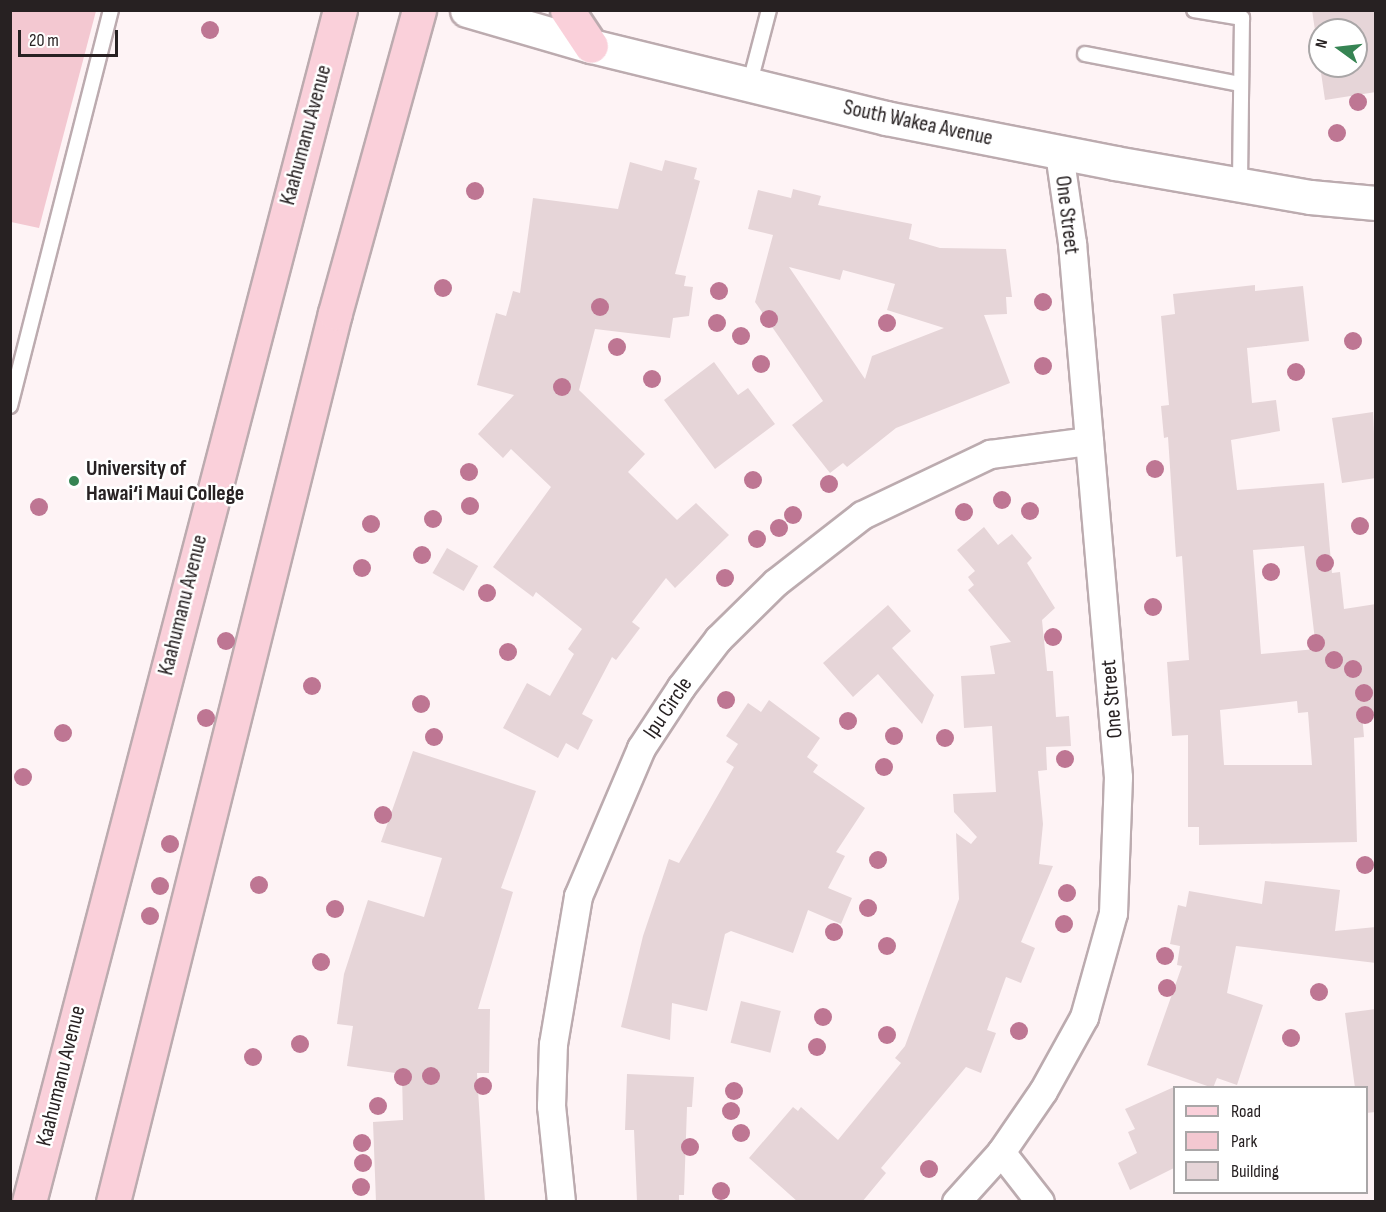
<!DOCTYPE html>
<html>
<head>
<meta charset="utf-8">
<style>
  body { margin:0 }
  #map { position:relative; width:1386px; height:1212px; overflow:hidden; background:#fef3f5; font-family:"Sofia Sans Condensed",sans-serif }
  div>[style] { position:absolute }
  .green>* { inset:0; background:#f3c8d1 }
  .building>* { inset:0; background:#e6d5d8; transform-origin:0 0 }
  .roads { filter:drop-shadow(2px 0 #bcabaf) drop-shadow(-2px 0 #bcabaf) drop-shadow(0 2px #bcabaf) drop-shadow(0 -2px #bcabaf) }
  .lane>* { height:14px; margin:-7px; padding:0 7px; transform-origin:7px; border-radius:7px; background:#fff }
  .street>* { height:27px; margin:-13.5px; padding:0 13.5px; transform-origin:13.5px; border-radius:13.5px; background:#fff }
  .secondary>* { height:33px; margin:-16.5px; padding:0 16.5px; transform-origin:16.5px; border-radius:16.5px; background:#fff }
  .primary>* { height:33px; margin:-16.5px; padding:0 16.5px; transform-origin:16.5px; border-radius:16.5px; background:#fad0da }
  .trees>* { width:18px; height:18px; margin:-9px; border-radius:50%; background:#be7693 }
  .dots>* { width:16px; height:16px; translate:-50% -50%; box-sizing:border-box; border:3px solid #fff; border-radius:50% }
  span { translate:-50% -50%; white-space:nowrap; text-align:center; line-height:1.15; -webkit-text-stroke:5px #fff; paint-order:stroke }
  .street-label { font-size:22px; color:#272122 }
  .poi-label { font-size:22px; color:#272122; font-weight:700 }
  .left { translate:0 -50%; text-align:left }
  .frame { position:absolute; inset:0; border:12px solid #272122; pointer-events:none }
  .legend { position:absolute; left:1173px; top:1086px; width:195px; height:108px; box-sizing:border-box; background:#fff; border:2px solid #a9a6a7; margin:0; padding:8px 10px; list-style:none; font-size:18px; color:#272122 }
  .legend li { display:flex; align-items:center; gap:12px; height:30px }
  .legend b { width:30px; border:2px solid #a9a6a7 }
  .north { position:absolute; left:1308px; top:18px; width:60px; height:60px; box-sizing:border-box; background:#fff; border:2px solid #a9a6a7; border-radius:50%; rotate:285deg; font-size:16px; font-weight:700; line-height:24px; text-align:center; color:#272122 }
  .north::after { content:''; display:block; margin:auto; width:21px; height:27px; background:#368453; clip-path:polygon(50% 0,100% 100%,50% 72%,0 100%) }
  .scale { position:absolute; left:18px; top:30px; width:100px; height:27px; box-sizing:border-box; border:3px solid #272122; border-top:0; padding-left:8px; font-size:18px; line-height:21px; white-space:nowrap; color:#272122; -webkit-text-stroke:4px #fff; paint-order:stroke }
</style>
</head>
<body>
<div id="map">
  <div class="green">
    <div style="clip-path:polygon(11px 10px,96px 11px,39px 228px,11px 222px)"></div>
  </div>
  <div class="building">
    <div style="clip-path:polygon(1312px 10px,1376px 10px,1376px 92px,1325px 100px,1320px 66px,1356px 66px,1356px 30px,1320px 30px,1320px 65px)"></div>
    <div style="clip-path:polygon(665px 160px,697px 168px,694px 179px,700px 181px,675px 274px,686px 276px,684px 286px,693px 287px,689px 316px,673px 318px,670px 338px,595px 329px,579px 390px,645px 454px,628px 472px,677px 520px,696px 503px,729px 535px,675px 588px,666px 578px,632px 622px,640px 628px,616px 660px,612px 657px,582px 714px,593px 720px,578px 750px,566px 743px,558px 758px,503px 728px,527px 683px,550px 696px,574px 654px,568px 649px,582px 629px,536px 592px,533px 597px,493px 567px,551px 487px,511px 449px,503px 458px,478px 434px,514px 395px,477px 385px,496px 313px,506px 316px,513px 291px,520px 293px,533px 198px,618px 209px,630px 162px,662px 171px)"></div>
    <div style="clip-path:polygon(evenodd,793px 189px,821px 196px,818px 205px,912px 224px,909px 239px,940px 248px,1006px 249px,1012px 297px,1006px 297px,1007px 314px,984px 315px,1010px 383px,896px 428px,847px 467px,843px 463px,830px 473px,792px 425px,823px 401px,755px 302px,773px 235px,748px 229px,758px 190px,791px 198px,793px 189px,789px 267px,840px 280px,843px 270px,895px 284px,887px 310px,944px 328px,872px 356px,865px 379px,789px 267px)"></div>
    <div style="clip-path:polygon(evenodd,1255px 285px,1255px 291px,1303px 286px,1309px 341px,1247px 348px,1252px 403px,1276px 400px,1280px 431px,1231px 440px,1237px 490px,1324px 483px,1332px 573px,1340px 572px,1344px 609px,1376px 604px,1376px 713px,1362px 714px,1364px 737px,1354px 738px,1357px 842px,1199px 845px,1199px 827px,1188px 827px,1188px 735px,1172px 736px,1167px 662px,1189px 660px,1182px 556px,1176px 557px,1168px 437px,1164px 438px,1161px 406px,1169px 405px,1161px 316px,1175px 314px,1173px 294px,1255px 285px,1304px 546px,1316px 649px,1261px 654px,1253px 550px,1304px 546px,1255px 285px,1297px 701px,1298px 713px,1308px 712px,1312px 765px,1224px 765px,1220px 710px,1297px 701px)"></div>
    <div style="clip-path:polygon(714px 362px,738px 395px,748px 388px,775px 424px,715px 469px,664px 400px)"></div>
    <div style="clip-path:polygon(1373px 412px,1376px 478px,1342px 483px,1332px 418px)"></div>
    <div style="clip-path:polygon(984px 527px,998px 545px,1012px 534px,1032px 558px,1027px 563px,1055px 608px,1042px 620px,1047px 671px,1053px 671px,1056px 717px,1069px 716px,1071px 746px,1046px 747px,1047px 770px,1038px 771px,1043px 824px,1039px 864px,1053px 866px,1021px 942px,1035px 948px,1021px 983px,1006px 977px,987px 1030px,996px 1033px,981px 1073px,966px 1067px,881px 1168px,886px 1173px,862px 1202px,798px 1202px,749px 1158px,793px 1107px,798px 1111px,801px 1107px,838px 1140px,901px 1063px,895px 1058px,905px 1046px,959px 899px,956px 833px,971px 844px,977px 837px,954px 812px,953px 794px,996px 792px,992px 726px,964px 728px,961px 676px,995px 674px,990px 646px,1011px 642px,968px 590px,974px 585px,968px 577px,975px 571px,957px 550px)"></div>
    <div style="left:447px;top:548px;width:36px;height:29px;rotate:30deg"></div>
    <div style="clip-path:polygon(888px 605px,911px 631px,892px 648px,934px 695px,922px 724px,878px 674px,853px 697px,823px 663px)"></div>
    <div style="clip-path:polygon(769px 700px,820px 738px,807px 757px,818px 765px,813px 772px,865px 808px,836px 852px,845px 856px,828px 888px,852px 898px,841px 924px,808px 910px,793px 953px,731px 931px,725px 934px,707px 1011px,672px 1003px,670px 1040px,621px 1027px,643px 936px,669px 859px,679px 863px,734px 767px,726px 762px,738px 744px,726px 736px,748px 703px,761px 712px)"></div>
    <div style="clip-path:polygon(413px 751px,536px 791px,501px 888px,513px 892px,478px 1009px,490px 1009px,489px 1073px,477px 1073px,485px 1202px,376px 1202px,373px 1122px,403px 1120px,402px 1074px,347px 1066px,353px 1026px,337px 1024px,344px 974px,368px 900px,424px 917px,442px 858px,381px 842px)"></div>
    <div style="clip-path:polygon(1265px 881px,1340px 890px,1335px 931px,1376px 927px,1376px 963px,1236px 946px,1227px 993px,1263px 1005px,1237px 1085px,1217px 1078px,1213px 1088px,1147px 1065px,1182px 966px,1177px 965px,1180px 946px,1170px 944px,1178px 905px,1186px 907px,1189px 891px,1262px 904px)"></div>
    <div style="left:741px;top:1001px;width:41px;height:43px;rotate:14deg"></div>
    <div style="clip-path:polygon(1376px 1009px,1376px 1112px,1366px 1113px,1366px 1088px,1355px 1088px,1345px 1013px)"></div>
    <div style="clip-path:polygon(627px 1074px,694px 1077px,692px 1107px,687px 1107px,684px 1195px,679px 1195px,679px 1202px,637px 1202px,634px 1130px,625px 1130px)"></div>
    <div style="clip-path:polygon(1174px 1087px,1174px 1168px,1130px 1190px,1118px 1163px,1137px 1153px,1128px 1132px,1135px 1129px,1125px 1109px)"></div>
  </div>
  <div class="roads">
    <div class="lane">
      <div style="left:1194px;top:10px;width:49px;rotate:9.5deg"></div>
      <div style="left:1242px;top:18px;width:165px;rotate:90.7deg"></div>
      <div style="left:1085px;top:54px;width:158px;rotate:11deg"></div>
      <div style="left:749px;top:86px;width:79px;rotate:-75.3deg"></div>
      <div style="left:10px;top:406px;width:409px;rotate:-75.7deg"></div>
    </div>
    <div class="street">
      <div style="left:1001px;top:1152px;width:63px;rotate:52deg"></div>
      <div style="left:561px;top:1202px;width:97px;rotate:-95.9deg"></div>
      <div style="left:551px;top:1106px;width:62px;rotate:-88.2deg"></div>
      <div style="left:553px;top:1044px;width:150px;rotate:-80.4deg"></div>
      <div style="left:578px;top:896px;width:161px;rotate:-66.9deg"></div>
      <div style="left:641px;top:748px;width:73px;rotate:-56.7deg"></div>
      <div style="left:681px;top:687px;width:61px;rotate:-52.4deg"></div>
      <div style="left:718px;top:639px;width:81px;rotate:-44.5deg"></div>
      <div style="left:776px;top:582px;width:109px;rotate:-37.9deg"></div>
      <div style="left:862px;top:515px;width:142px;rotate:-25.5deg"></div>
      <div style="left:990px;top:454px;width:100px;rotate:-7.5deg"></div>
      <div style="left:956px;top:1202px;width:67px;rotate:-48deg"></div>
      <div style="left:1001px;top:1152px;width:74px;rotate:-55.5deg"></div>
      <div style="left:1043px;top:1091px;width:85px;rotate:-61deg"></div>
      <div style="left:1084px;top:1017px;width:108px;rotate:-74.4deg"></div>
      <div style="left:1113px;top:913px;width:136px;rotate:-87.9deg"></div>
      <div style="left:1118px;top:777px;width:536px;rotate:-94.92deg"></div>
      <div style="left:1072px;top:243px;width:91px;rotate:-98.2deg"></div>
    </div>
    <div class="secondary">
      <div style="left:467px;top:10px;width:129px;rotate:16.2deg"></div>
      <div style="left:591px;top:46px;width:304px;rotate:13.7deg"></div>
      <div style="left:886px;top:118px;width:233px;rotate:11.1deg"></div>
      <div style="left:1115px;top:163px;width:198px;rotate:9.9deg"></div>
      <div style="left:1310px;top:197px;width:66px;rotate:5.2deg"></div>
    </div>
    <div class="primary">
      <div style="left:567px;top:10px;width:43px;rotate:56.3deg"></div>
      <div style="left:29px;top:1202px;width:1232px;rotate:-75.38deg"></div>
      <div style="left:113px;top:1202px;width:916px;rotate:-75.98deg"></div>
      <div style="left:335px;top:313px;width:314px;rotate:-74.5deg"></div>
    </div>
  </div>
  <div class="trees">
    <div style="left:210px;top:30px"></div>
    <div style="left:1358px;top:102px"></div>
    <div style="left:1337px;top:133px"></div>
    <div style="left:475px;top:191px"></div>
    <div style="left:443px;top:288px"></div>
    <div style="left:719px;top:291px"></div>
    <div style="left:1043px;top:302px"></div>
    <div style="left:600px;top:307px"></div>
    <div style="left:769px;top:319px"></div>
    <div style="left:717px;top:323px"></div>
    <div style="left:887px;top:323px"></div>
    <div style="left:741px;top:336px"></div>
    <div style="left:1353px;top:341px"></div>
    <div style="left:617px;top:347px"></div>
    <div style="left:761px;top:364px"></div>
    <div style="left:1043px;top:366px"></div>
    <div style="left:1296px;top:372px"></div>
    <div style="left:652px;top:379px"></div>
    <div style="left:562px;top:387px"></div>
    <div style="left:1155px;top:469px"></div>
    <div style="left:469px;top:472px"></div>
    <div style="left:753px;top:480px"></div>
    <div style="left:829px;top:484px"></div>
    <div style="left:1002px;top:500px"></div>
    <div style="left:470px;top:506px"></div>
    <div style="left:39px;top:507px"></div>
    <div style="left:1030px;top:511px"></div>
    <div style="left:964px;top:512px"></div>
    <div style="left:793px;top:515px"></div>
    <div style="left:433px;top:519px"></div>
    <div style="left:371px;top:524px"></div>
    <div style="left:1360px;top:526px"></div>
    <div style="left:779px;top:528px"></div>
    <div style="left:757px;top:539px"></div>
    <div style="left:422px;top:555px"></div>
    <div style="left:1325px;top:563px"></div>
    <div style="left:362px;top:568px"></div>
    <div style="left:1271px;top:572px"></div>
    <div style="left:725px;top:578px"></div>
    <div style="left:487px;top:593px"></div>
    <div style="left:1153px;top:607px"></div>
    <div style="left:1053px;top:637px"></div>
    <div style="left:226px;top:641px"></div>
    <div style="left:1316px;top:643px"></div>
    <div style="left:508px;top:652px"></div>
    <div style="left:1334px;top:660px"></div>
    <div style="left:1353px;top:669px"></div>
    <div style="left:312px;top:686px"></div>
    <div style="left:1364px;top:693px"></div>
    <div style="left:726px;top:700px"></div>
    <div style="left:421px;top:704px"></div>
    <div style="left:1365px;top:715px"></div>
    <div style="left:206px;top:718px"></div>
    <div style="left:848px;top:721px"></div>
    <div style="left:63px;top:733px"></div>
    <div style="left:894px;top:736px"></div>
    <div style="left:434px;top:737px"></div>
    <div style="left:945px;top:738px"></div>
    <div style="left:1065px;top:759px"></div>
    <div style="left:884px;top:767px"></div>
    <div style="left:23px;top:777px"></div>
    <div style="left:383px;top:815px"></div>
    <div style="left:170px;top:844px"></div>
    <div style="left:878px;top:860px"></div>
    <div style="left:1365px;top:865px"></div>
    <div style="left:259px;top:885px"></div>
    <div style="left:160px;top:886px"></div>
    <div style="left:1067px;top:893px"></div>
    <div style="left:868px;top:908px"></div>
    <div style="left:335px;top:909px"></div>
    <div style="left:150px;top:916px"></div>
    <div style="left:1064px;top:924px"></div>
    <div style="left:834px;top:932px"></div>
    <div style="left:887px;top:946px"></div>
    <div style="left:1165px;top:956px"></div>
    <div style="left:321px;top:962px"></div>
    <div style="left:1167px;top:988px"></div>
    <div style="left:1319px;top:992px"></div>
    <div style="left:823px;top:1017px"></div>
    <div style="left:1019px;top:1031px"></div>
    <div style="left:887px;top:1035px"></div>
    <div style="left:1291px;top:1038px"></div>
    <div style="left:300px;top:1044px"></div>
    <div style="left:817px;top:1047px"></div>
    <div style="left:253px;top:1057px"></div>
    <div style="left:431px;top:1076px"></div>
    <div style="left:403px;top:1077px"></div>
    <div style="left:483px;top:1086px"></div>
    <div style="left:734px;top:1091px"></div>
    <div style="left:378px;top:1106px"></div>
    <div style="left:731px;top:1111px"></div>
    <div style="left:741px;top:1133px"></div>
    <div style="left:362px;top:1143px"></div>
    <div style="left:690px;top:1147px"></div>
    <div style="left:363px;top:1163px"></div>
    <div style="left:929px;top:1169px"></div>
    <div style="left:361px;top:1187px"></div>
    <div style="left:721px;top:1191px"></div>
  </div>
  <div class="dots">
    <div style="left:74px;top:481px;background:#368453"></div>
  </div>
  <div class="street-label">
    <span style="left:918px;top:123px;rotate:12deg">South Wakea Avenue</span>
    <span style="left:306px;top:135px;rotate:-75deg">Kaahumanu Avenue</span>
    <span style="left:1067px;top:215px;rotate:83deg">One Street</span>
    <span style="left:183px;top:605px;rotate:-76deg">Kaahumanu Avenue</span>
    <span style="left:1112px;top:699px;rotate:-95deg">One Street</span>
    <span style="left:668px;top:708px;rotate:-56deg">Ipu Circle</span>
    <span style="left:61px;top:1076px;rotate:-76deg">Kaahumanu Avenue</span>
  </div>
  <div class="poi-label">
    <span class="left" style="left:86px;top:481px">University of<br>Hawai‘i Maui College</span>
  </div>
  <div class="frame"></div>
  <ul class="legend">
  <li><b style="height:8px;background:#fad0da"></b>Road</li>
  <li><b style="height:16px;background:#f3c8d1"></b>Park</li>
  <li><b style="height:16px;background:#e6d5d8"></b>Building</li>
  </ul>
  <div class="north">N</div>
  <div class="scale">20 m</div>
</div>
</body>
</html>
